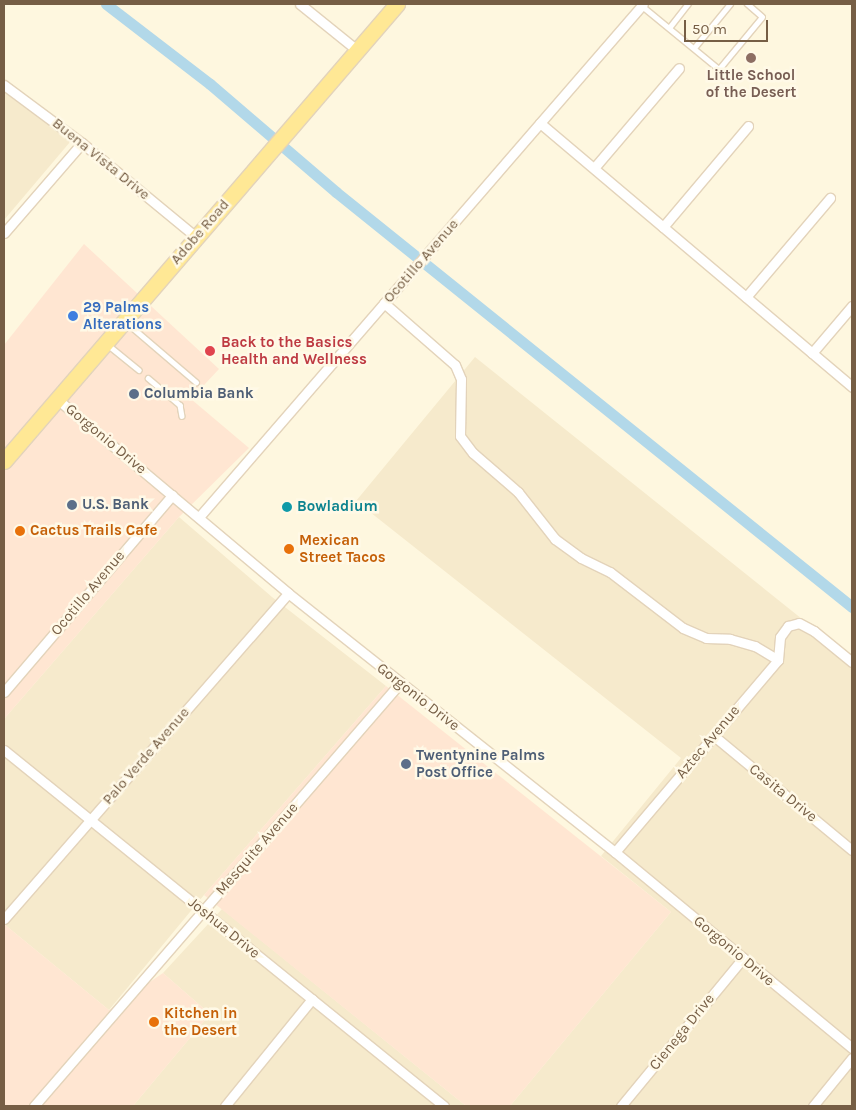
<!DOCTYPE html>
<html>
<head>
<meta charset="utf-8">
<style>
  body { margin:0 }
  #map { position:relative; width:856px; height:1110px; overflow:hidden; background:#fef7df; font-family:Karla,sans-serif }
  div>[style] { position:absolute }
  .residential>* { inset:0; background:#f6eacc }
  .commercial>* { inset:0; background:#ffe6d2 }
  .canal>* { height:11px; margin:-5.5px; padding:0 5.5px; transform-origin:5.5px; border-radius:5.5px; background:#b2d8e9 }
  .roads { filter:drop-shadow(1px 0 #e3d3ba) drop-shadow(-1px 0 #e3d3ba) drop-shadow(0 1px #e3d3ba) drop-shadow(0 -1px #e3d3ba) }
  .service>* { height:4.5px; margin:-2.25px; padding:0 2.25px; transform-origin:2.25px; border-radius:2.25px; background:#fff }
  .minor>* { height:9px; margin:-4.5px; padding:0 4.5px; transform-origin:4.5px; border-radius:4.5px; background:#fff }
  .primary>* { height:15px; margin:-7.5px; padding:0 7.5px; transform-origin:7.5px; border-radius:7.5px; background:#ffe895 }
  .dots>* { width:14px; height:14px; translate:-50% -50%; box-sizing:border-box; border:2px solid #fff9e7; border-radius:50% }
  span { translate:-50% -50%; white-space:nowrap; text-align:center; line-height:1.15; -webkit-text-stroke:5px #fff9e7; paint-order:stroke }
  .education-label { font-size:15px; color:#785e54; font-weight:700 }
  .street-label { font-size:15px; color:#765e45 }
  .shop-label { font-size:15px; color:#366cbe; font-weight:700 }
  .left { translate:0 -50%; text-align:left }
  .health-label { font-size:15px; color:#be3a42; font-weight:700 }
  .service-label { font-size:15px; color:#4e5e75; font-weight:700 }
  .culture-label { font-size:15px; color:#0d838f; font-weight:700 }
  .food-label { font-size:15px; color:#c56008; font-weight:700 }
  .frame { position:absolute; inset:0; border:5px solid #765e45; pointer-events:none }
  .scale { position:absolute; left:684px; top:20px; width:84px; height:22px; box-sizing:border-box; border:2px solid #765e45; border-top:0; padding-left:6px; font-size:15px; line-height:18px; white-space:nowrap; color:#765e45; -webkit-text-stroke:4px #fff9e7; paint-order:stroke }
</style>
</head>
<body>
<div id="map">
  <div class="residential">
    <div style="clip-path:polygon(4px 84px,70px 142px,4px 220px)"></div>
    <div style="clip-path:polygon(475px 357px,852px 659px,852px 1106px,510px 1106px,671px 912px,601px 856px,681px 758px,356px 501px)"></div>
    <div style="clip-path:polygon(179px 517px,272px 597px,386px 686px,204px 895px,109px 1010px,4px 924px,4px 719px)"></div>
    <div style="clip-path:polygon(222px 909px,466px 1106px,133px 1106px,210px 1014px,163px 973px)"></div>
  </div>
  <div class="commercial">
    <div style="clip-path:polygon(84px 244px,219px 369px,191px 399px,249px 448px,179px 517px,4px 719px,4px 345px)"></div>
    <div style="clip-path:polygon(386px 686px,671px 912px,510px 1106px,466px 1106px,204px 895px)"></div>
    <div style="clip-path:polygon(4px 924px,109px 1010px,163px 973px,210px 1014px,133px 1106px,4px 1106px)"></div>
  </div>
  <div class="canal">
    <div style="left:106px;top:4px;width:131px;rotate:37.6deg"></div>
    <div style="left:210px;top:84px;width:166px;rotate:40.6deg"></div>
    <div style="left:336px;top:192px;width:662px;rotate:38.81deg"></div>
  </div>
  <div class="roads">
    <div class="service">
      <div style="left:641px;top:5px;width:101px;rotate:39.4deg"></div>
      <div style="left:719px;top:69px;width:67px;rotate:-50.4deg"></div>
      <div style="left:762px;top:17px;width:20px;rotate:-139deg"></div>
      <div style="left:669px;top:28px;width:31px;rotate:-52deg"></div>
      <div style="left:694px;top:48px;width:57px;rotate:-50.7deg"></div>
      <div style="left:127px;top:323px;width:91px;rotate:40.5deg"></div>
      <div style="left:107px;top:344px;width:41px;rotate:39.1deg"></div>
      <div style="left:148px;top:378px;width:42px;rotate:40.2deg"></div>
      <div style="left:180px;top:405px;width:11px;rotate:80deg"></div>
    </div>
    <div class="minor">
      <div style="left:300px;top:4px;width:73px;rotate:38.9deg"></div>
      <div style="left:4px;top:85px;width:97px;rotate:36.6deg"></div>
      <div style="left:82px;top:143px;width:148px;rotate:39.5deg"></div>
      <div style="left:540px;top:123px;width:409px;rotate:40.2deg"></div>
      <div style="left:594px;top:168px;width:131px;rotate:-49.6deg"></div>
      <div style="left:663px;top:227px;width:132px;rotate:-49.9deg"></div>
      <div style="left:4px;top:233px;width:119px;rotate:-49.1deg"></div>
      <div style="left:746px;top:297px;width:130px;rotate:-49.7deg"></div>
      <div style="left:384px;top:303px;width:94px;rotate:41.1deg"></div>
      <div style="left:455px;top:365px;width:15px;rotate:67deg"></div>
      <div style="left:461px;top:379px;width:57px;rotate:91deg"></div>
      <div style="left:460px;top:436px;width:21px;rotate:53deg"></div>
      <div style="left:473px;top:453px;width:60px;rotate:40.9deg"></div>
      <div style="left:518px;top:492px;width:60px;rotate:51.8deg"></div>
      <div style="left:555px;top:539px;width:32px;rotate:36deg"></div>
      <div style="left:581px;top:558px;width:32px;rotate:26deg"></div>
      <div style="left:610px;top:572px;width:92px;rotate:37.5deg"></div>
      <div style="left:683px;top:628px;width:25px;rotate:23deg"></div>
      <div style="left:706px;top:638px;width:24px;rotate:2deg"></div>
      <div style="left:730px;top:639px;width:26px;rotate:16deg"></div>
      <div style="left:755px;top:646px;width:27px;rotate:31deg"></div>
      <div style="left:812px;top:353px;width:62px;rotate:-49.6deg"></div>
      <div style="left:57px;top:399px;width:302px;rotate:40deg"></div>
      <div style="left:288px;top:593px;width:417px;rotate:38.4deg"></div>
      <div style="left:615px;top:852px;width:308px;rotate:39.6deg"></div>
      <div style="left:199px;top:517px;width:678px;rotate:-49.12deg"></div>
      <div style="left:4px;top:692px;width:259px;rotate:-49.5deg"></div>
      <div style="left:714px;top:736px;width:179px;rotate:39.6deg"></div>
      <div style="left:4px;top:750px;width:566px;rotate:38.98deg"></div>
      <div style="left:615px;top:852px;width:252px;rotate:-49.7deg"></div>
      <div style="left:778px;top:660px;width:23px;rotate:-85deg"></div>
      <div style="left:780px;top:637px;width:14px;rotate:-54deg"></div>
      <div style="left:788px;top:626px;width:11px;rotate:-15deg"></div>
      <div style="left:799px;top:623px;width:17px;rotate:28deg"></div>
      <div style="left:814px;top:631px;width:49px;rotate:39.2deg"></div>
      <div style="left:4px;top:919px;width:432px;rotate:-48.9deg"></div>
      <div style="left:34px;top:1106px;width:559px;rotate:-49.13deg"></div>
      <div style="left:225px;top:1106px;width:138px;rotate:-50.9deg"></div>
      <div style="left:621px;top:1106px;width:192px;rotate:-50.5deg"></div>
      <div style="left:813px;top:1106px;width:62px;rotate:-50.9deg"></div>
    </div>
    <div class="primary">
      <div style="left:4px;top:461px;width:603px;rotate:-49.31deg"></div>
    </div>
  </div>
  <div class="dots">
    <div style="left:751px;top:58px;background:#8d6e63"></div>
    <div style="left:73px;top:316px;background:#3f7fe0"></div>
    <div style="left:210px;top:351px;background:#e0444e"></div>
    <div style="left:134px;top:394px;background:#5c6f8a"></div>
    <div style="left:72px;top:505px;background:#5c6f8a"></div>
    <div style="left:287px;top:507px;background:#0f9aa8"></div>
    <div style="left:20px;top:531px;background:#e8710a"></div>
    <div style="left:289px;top:549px;background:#e8710a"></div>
    <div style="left:406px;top:764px;background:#5c6f8a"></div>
    <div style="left:154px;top:1022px;background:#e8710a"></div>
  </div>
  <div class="education-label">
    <span style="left:751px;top:84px">Little School<br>of the Desert</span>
  </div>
  <div class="street-label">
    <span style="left:101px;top:159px;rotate:39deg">Buena Vista Drive</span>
    <span style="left:200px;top:232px;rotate:-49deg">Adobe Road</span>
    <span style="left:421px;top:261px;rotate:-49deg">Ocotillo Avenue</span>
    <span style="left:106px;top:439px;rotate:40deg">Gorgonio Drive</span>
    <span style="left:88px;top:593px;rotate:-50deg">Ocotillo Avenue</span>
    <span style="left:418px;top:697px;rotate:38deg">Gorgonio Drive</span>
    <span style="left:708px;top:742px;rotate:-50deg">Aztec Avenue</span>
    <span style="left:146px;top:756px;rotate:-49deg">Palo Verde Avenue</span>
    <span style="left:783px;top:793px;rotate:39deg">Casita Drive</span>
    <span style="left:257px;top:849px;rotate:-49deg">Mesquite Avenue</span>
    <span style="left:224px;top:928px;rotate:39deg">Joshua Drive</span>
    <span style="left:734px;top:951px;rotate:40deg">Gorgonio Drive</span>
    <span style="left:682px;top:1032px;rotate:-51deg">Cienega Drive</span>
  </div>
  <div class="shop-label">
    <span class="left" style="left:83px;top:316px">29 Palms<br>Alterations</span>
  </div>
  <div class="health-label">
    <span class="left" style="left:221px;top:351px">Back to the Basics<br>Health and Wellness</span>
  </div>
  <div class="service-label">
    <span class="left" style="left:144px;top:394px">Columbia Bank</span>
    <span class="left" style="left:82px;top:505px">U.S. Bank</span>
    <span class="left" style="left:416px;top:764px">Twentynine Palms<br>Post Office</span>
  </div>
  <div class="culture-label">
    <span class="left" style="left:297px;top:507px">Bowladium</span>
  </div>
  <div class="food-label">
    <span class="left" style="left:30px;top:531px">Cactus Trails Cafe</span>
    <span class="left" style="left:299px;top:549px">Mexican<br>Street Tacos</span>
    <span class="left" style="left:164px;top:1022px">Kitchen in<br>the Desert</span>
  </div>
  <div class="frame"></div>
  <div class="scale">50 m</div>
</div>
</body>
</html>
